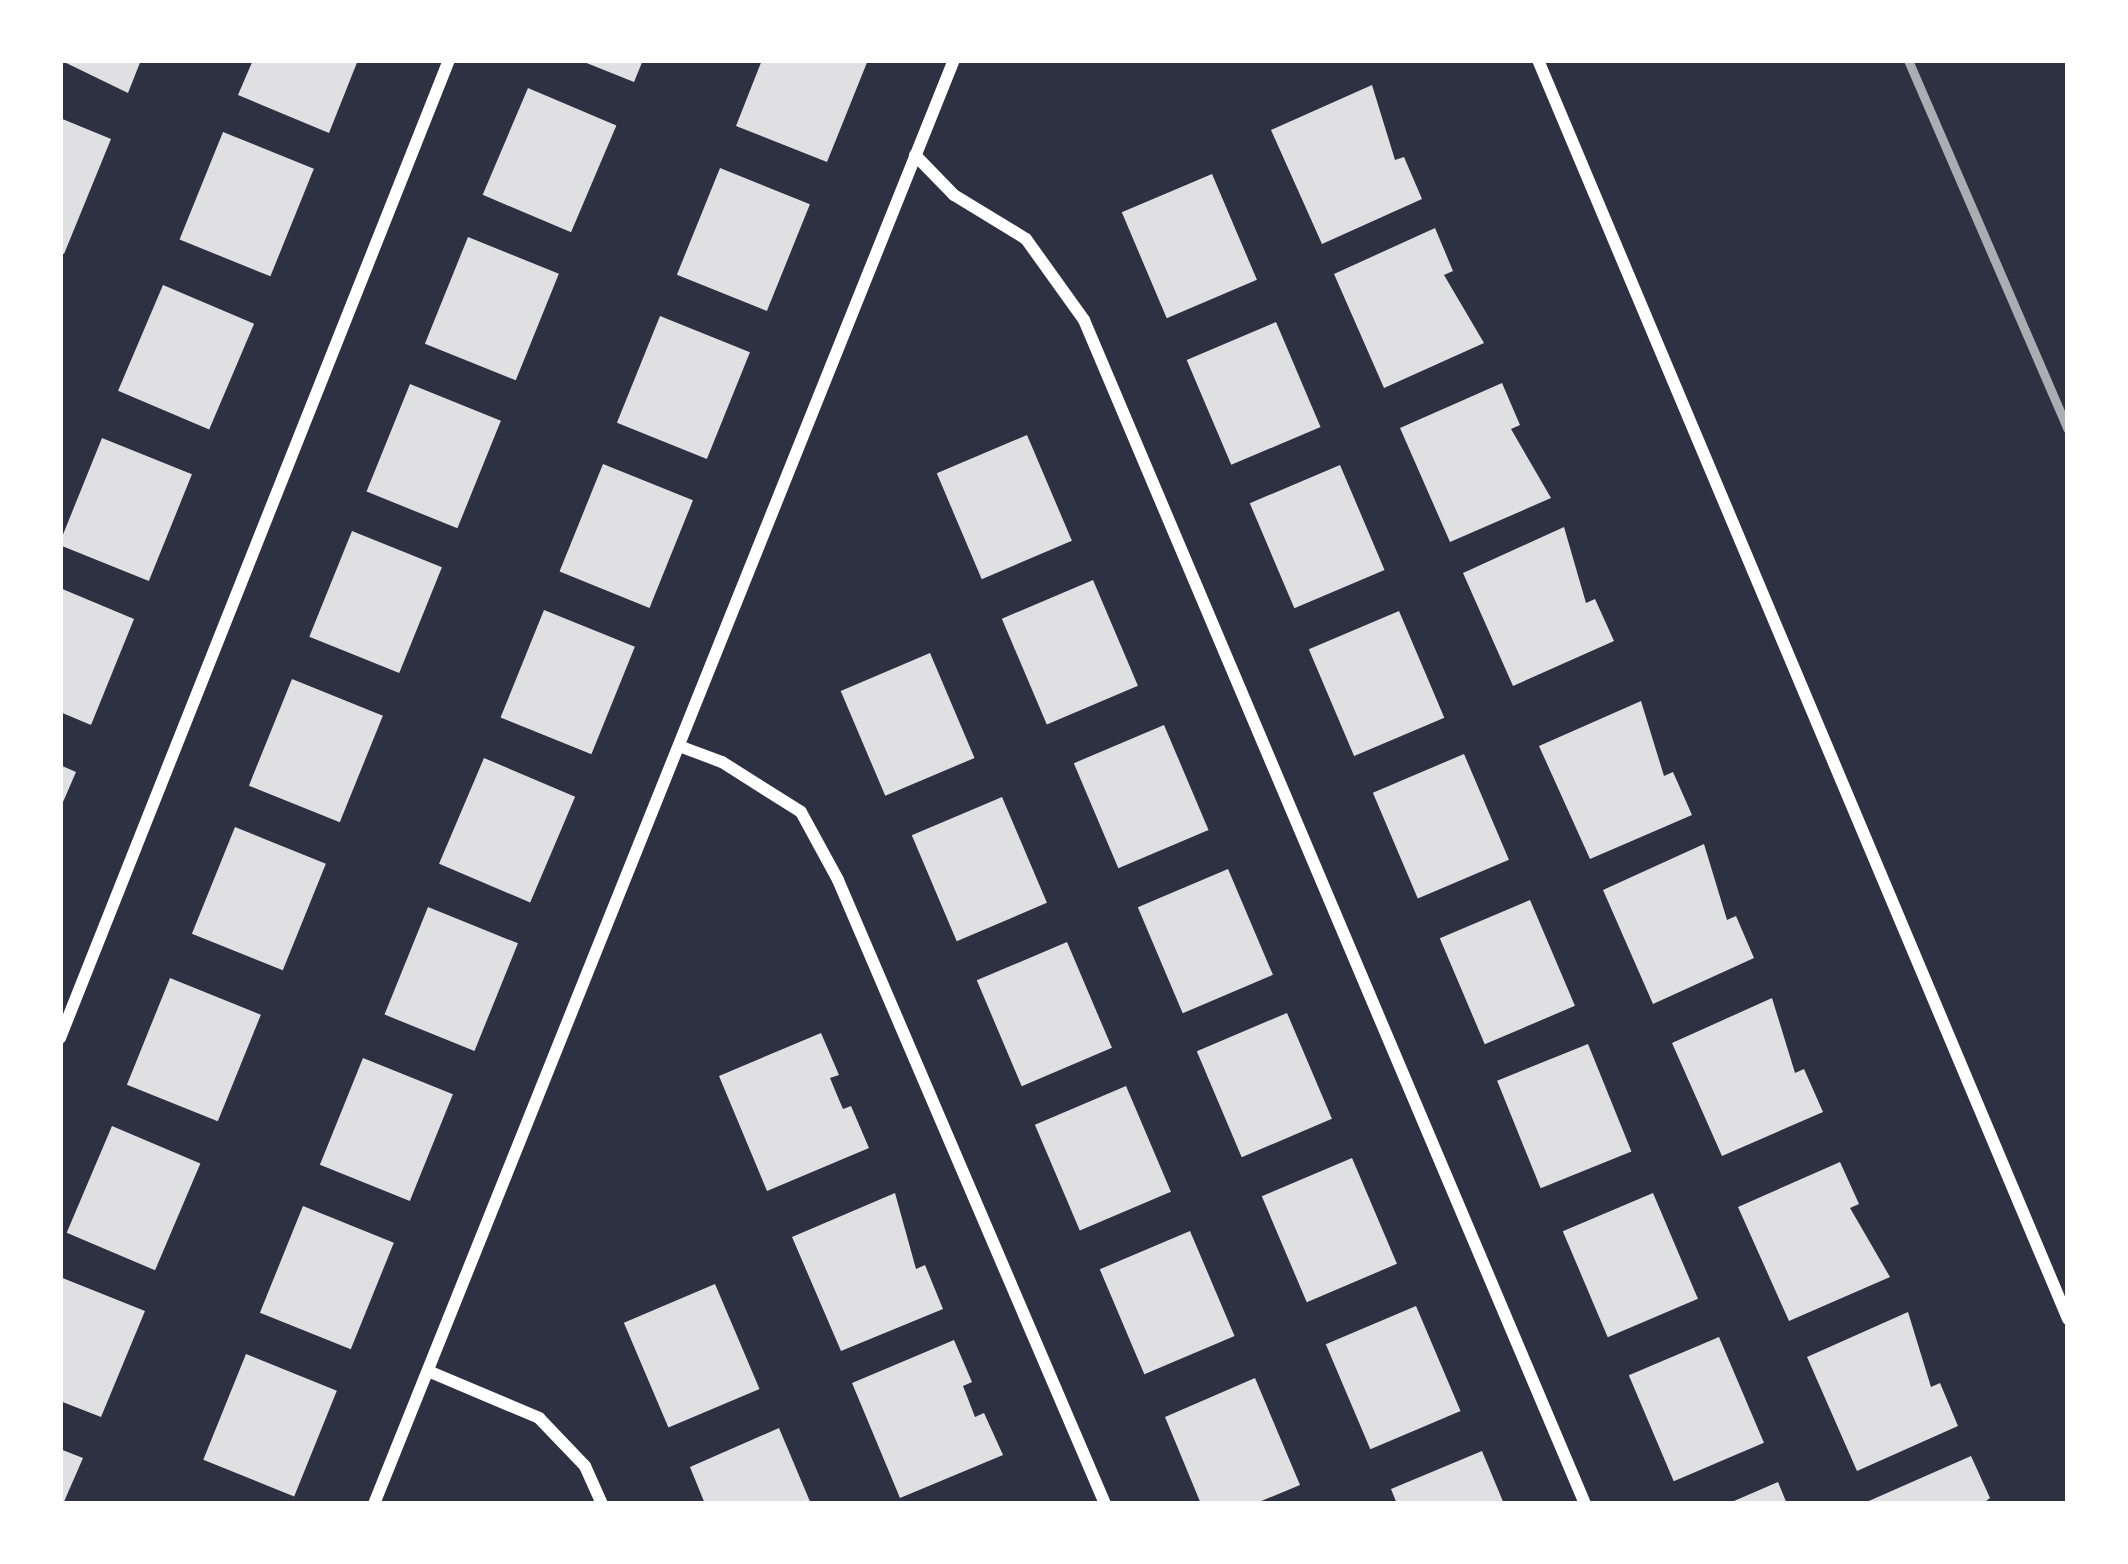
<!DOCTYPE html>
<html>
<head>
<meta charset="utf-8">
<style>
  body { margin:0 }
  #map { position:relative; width:2128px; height:1564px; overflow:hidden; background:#2d3142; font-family:Karla,sans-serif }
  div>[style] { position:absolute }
  .building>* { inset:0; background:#e0e0e3; transform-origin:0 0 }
  .minor>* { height:12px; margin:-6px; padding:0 6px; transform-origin:6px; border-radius:6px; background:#fff }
  .rail>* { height:9px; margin:-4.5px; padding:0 4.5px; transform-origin:4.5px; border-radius:4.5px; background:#abadb3 }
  span { translate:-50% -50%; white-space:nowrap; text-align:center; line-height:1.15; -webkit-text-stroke:9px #fff; paint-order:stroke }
  .frame { position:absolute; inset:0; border:63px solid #fff; pointer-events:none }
</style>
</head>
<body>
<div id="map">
  <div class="building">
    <div style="clip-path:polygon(60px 60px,141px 60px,128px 93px)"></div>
    <div style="clip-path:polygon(253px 60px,358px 60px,329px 133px,238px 95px)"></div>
    <div style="clip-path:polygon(579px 60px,643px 60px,634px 82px)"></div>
    <div style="clip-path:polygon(762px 60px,868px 60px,827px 162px,736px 126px)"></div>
    <div style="clip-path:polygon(1372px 85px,1395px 160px,1404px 157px,1422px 199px,1322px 244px,1271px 130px)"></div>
    <div style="left:528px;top:88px;width:96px;height:116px;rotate:23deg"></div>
    <div style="clip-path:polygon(60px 118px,111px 139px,64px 254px,60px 253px)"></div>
    <div style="left:223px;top:132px;width:98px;height:116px;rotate:22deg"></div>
    <div style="left:720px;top:168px;width:97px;height:115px;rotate:22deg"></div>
    <div style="left:1212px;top:174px;width:115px;height:98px;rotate:67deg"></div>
    <div style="clip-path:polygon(1435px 228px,1453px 271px,1444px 275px,1484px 343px,1384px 388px,1334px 274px)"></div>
    <div style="left:468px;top:237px;width:98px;height:115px;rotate:22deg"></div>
    <div style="left:163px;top:285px;width:99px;height:115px;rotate:23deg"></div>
    <div style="left:660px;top:316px;width:97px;height:115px;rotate:22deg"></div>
    <div style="left:1276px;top:322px;width:114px;height:97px;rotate:67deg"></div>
    <div style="clip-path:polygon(1502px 383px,1520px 425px,1511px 429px,1551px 498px,1450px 542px,1400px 428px)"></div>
    <div style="left:410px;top:384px;width:98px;height:116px;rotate:22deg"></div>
    <div style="left:1027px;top:435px;width:115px;height:98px;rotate:67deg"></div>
    <div style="left:102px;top:438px;width:97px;height:115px;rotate:22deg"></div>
    <div style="left:603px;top:464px;width:97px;height:116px;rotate:22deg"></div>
    <div style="left:1340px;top:465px;width:114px;height:98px;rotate:67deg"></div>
    <div style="clip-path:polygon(1564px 527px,1586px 603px,1595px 599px,1614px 641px,1513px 686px,1463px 573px)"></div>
    <div style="left:352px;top:531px;width:97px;height:114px;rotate:22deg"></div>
    <div style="left:1093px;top:580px;width:115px;height:99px;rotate:67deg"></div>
    <div style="clip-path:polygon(60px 588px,134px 619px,91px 725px,60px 712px)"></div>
    <div style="left:544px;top:610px;width:98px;height:116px;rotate:22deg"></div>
    <div style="left:1399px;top:611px;width:116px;height:98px;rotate:67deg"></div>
    <div style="left:930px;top:653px;width:114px;height:97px;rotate:67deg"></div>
    <div style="left:292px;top:679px;width:98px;height:115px;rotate:22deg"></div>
    <div style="clip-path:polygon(1641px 701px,1664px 776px,1673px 772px,1692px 815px,1590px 859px,1539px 746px)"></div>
    <div style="left:1164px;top:725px;width:114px;height:98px;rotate:67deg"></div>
    <div style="left:1464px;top:754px;width:115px;height:99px;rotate:67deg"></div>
    <div style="left:484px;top:758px;width:99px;height:115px;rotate:23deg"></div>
    <div style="clip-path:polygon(60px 765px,76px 772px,60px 809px)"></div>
    <div style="left:1002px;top:797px;width:115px;height:98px;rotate:67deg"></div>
    <div style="left:235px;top:827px;width:98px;height:115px;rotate:22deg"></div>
    <div style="clip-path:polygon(1704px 844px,1727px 920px,1736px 916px,1754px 958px,1653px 1004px,1603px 890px)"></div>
    <div style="left:1228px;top:869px;width:115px;height:98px;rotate:67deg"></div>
    <div style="left:1530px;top:900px;width:115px;height:98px;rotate:67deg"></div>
    <div style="left:428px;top:907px;width:97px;height:116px;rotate:22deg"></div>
    <div style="left:1067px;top:942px;width:115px;height:98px;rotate:67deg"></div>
    <div style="left:170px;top:978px;width:98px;height:115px;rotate:22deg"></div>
    <div style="clip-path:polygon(1772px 998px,1795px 1073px,1804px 1069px,1823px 1112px,1722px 1156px,1672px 1043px)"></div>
    <div style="left:1287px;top:1013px;width:115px;height:98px;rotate:67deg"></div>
    <div style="clip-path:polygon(821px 1033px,839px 1075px,830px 1078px,837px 1095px,843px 1109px,851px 1106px,869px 1148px,767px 1191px,719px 1076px)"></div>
    <div style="left:1588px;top:1044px;width:116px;height:98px;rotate:68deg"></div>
    <div style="left:363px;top:1058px;width:97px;height:115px;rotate:22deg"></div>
    <div style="left:1126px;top:1086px;width:115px;height:99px;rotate:67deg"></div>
    <div style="left:112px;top:1126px;width:96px;height:116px;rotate:23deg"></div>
    <div style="left:1352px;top:1158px;width:115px;height:98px;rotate:67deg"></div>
    <div style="clip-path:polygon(1840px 1162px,1859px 1204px,1850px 1208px,1890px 1277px,1789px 1321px,1738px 1207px)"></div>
    <div style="clip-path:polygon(895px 1193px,916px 1269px,925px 1265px,943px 1309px,841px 1351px,792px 1237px)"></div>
    <div style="left:1653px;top:1193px;width:115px;height:98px;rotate:67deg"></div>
    <div style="left:303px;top:1206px;width:98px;height:115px;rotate:22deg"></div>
    <div style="left:1190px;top:1231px;width:114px;height:98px;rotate:67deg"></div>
    <div style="clip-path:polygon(60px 1277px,145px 1311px,101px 1417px,60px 1401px)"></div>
    <div style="left:715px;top:1284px;width:114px;height:99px;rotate:67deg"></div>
    <div style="left:1416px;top:1306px;width:114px;height:98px;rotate:67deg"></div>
    <div style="clip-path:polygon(1908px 1312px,1931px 1387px,1940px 1383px,1958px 1426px,1857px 1471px,1807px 1357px)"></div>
    <div style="left:1719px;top:1337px;width:115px;height:98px;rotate:67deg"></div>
    <div style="clip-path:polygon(954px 1340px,972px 1382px,963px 1386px,975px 1417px,984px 1413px,1003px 1455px,900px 1498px,852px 1383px)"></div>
    <div style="left:246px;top:1354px;width:98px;height:114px;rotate:22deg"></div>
    <div style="clip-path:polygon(1255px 1378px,1300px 1485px,1254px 1504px,1201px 1504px,1165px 1417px)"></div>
    <div style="clip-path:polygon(779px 1428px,811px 1504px,705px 1504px,690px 1467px)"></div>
    <div style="clip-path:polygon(60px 1449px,83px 1458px,63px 1504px,60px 1504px)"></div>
    <div style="clip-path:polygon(1482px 1451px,1504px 1504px,1397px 1504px,1391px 1489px)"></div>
    <div style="clip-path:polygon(1971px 1456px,1990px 1498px,1982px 1504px,1862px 1504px)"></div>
    <div style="clip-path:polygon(1778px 1482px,1787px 1504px,1727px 1504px)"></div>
  </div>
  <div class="minor">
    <div style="left:1538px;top:60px;width:1366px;rotate:67.17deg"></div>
    <div style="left:915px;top:155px;width:56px;rotate:45.7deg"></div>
    <div style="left:954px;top:195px;width:84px;rotate:31.4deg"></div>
    <div style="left:1026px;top:239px;width:100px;rotate:54.4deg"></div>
    <div style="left:1084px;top:320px;width:1286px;rotate:67.06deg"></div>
    <div style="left:679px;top:746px;width:46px;rotate:20.4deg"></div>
    <div style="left:722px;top:762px;width:93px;rotate:32.3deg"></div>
    <div style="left:801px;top:812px;width:77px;rotate:61.4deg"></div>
    <div style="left:838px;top:880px;width:679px;rotate:66.83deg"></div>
    <div style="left:60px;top:1038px;width:1053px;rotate:-68.31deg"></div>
    <div style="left:428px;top:1371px;width:121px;rotate:22.9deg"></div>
    <div style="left:539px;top:1418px;width:66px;rotate:46.2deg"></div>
    <div style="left:585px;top:1466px;width:42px;rotate:65.9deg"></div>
    <div style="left:374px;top:1504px;width:1556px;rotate:-68.12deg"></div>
  </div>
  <div class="rail">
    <div style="left:1908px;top:60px;width:402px;rotate:66.6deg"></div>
  </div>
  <div class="frame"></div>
</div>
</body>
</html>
